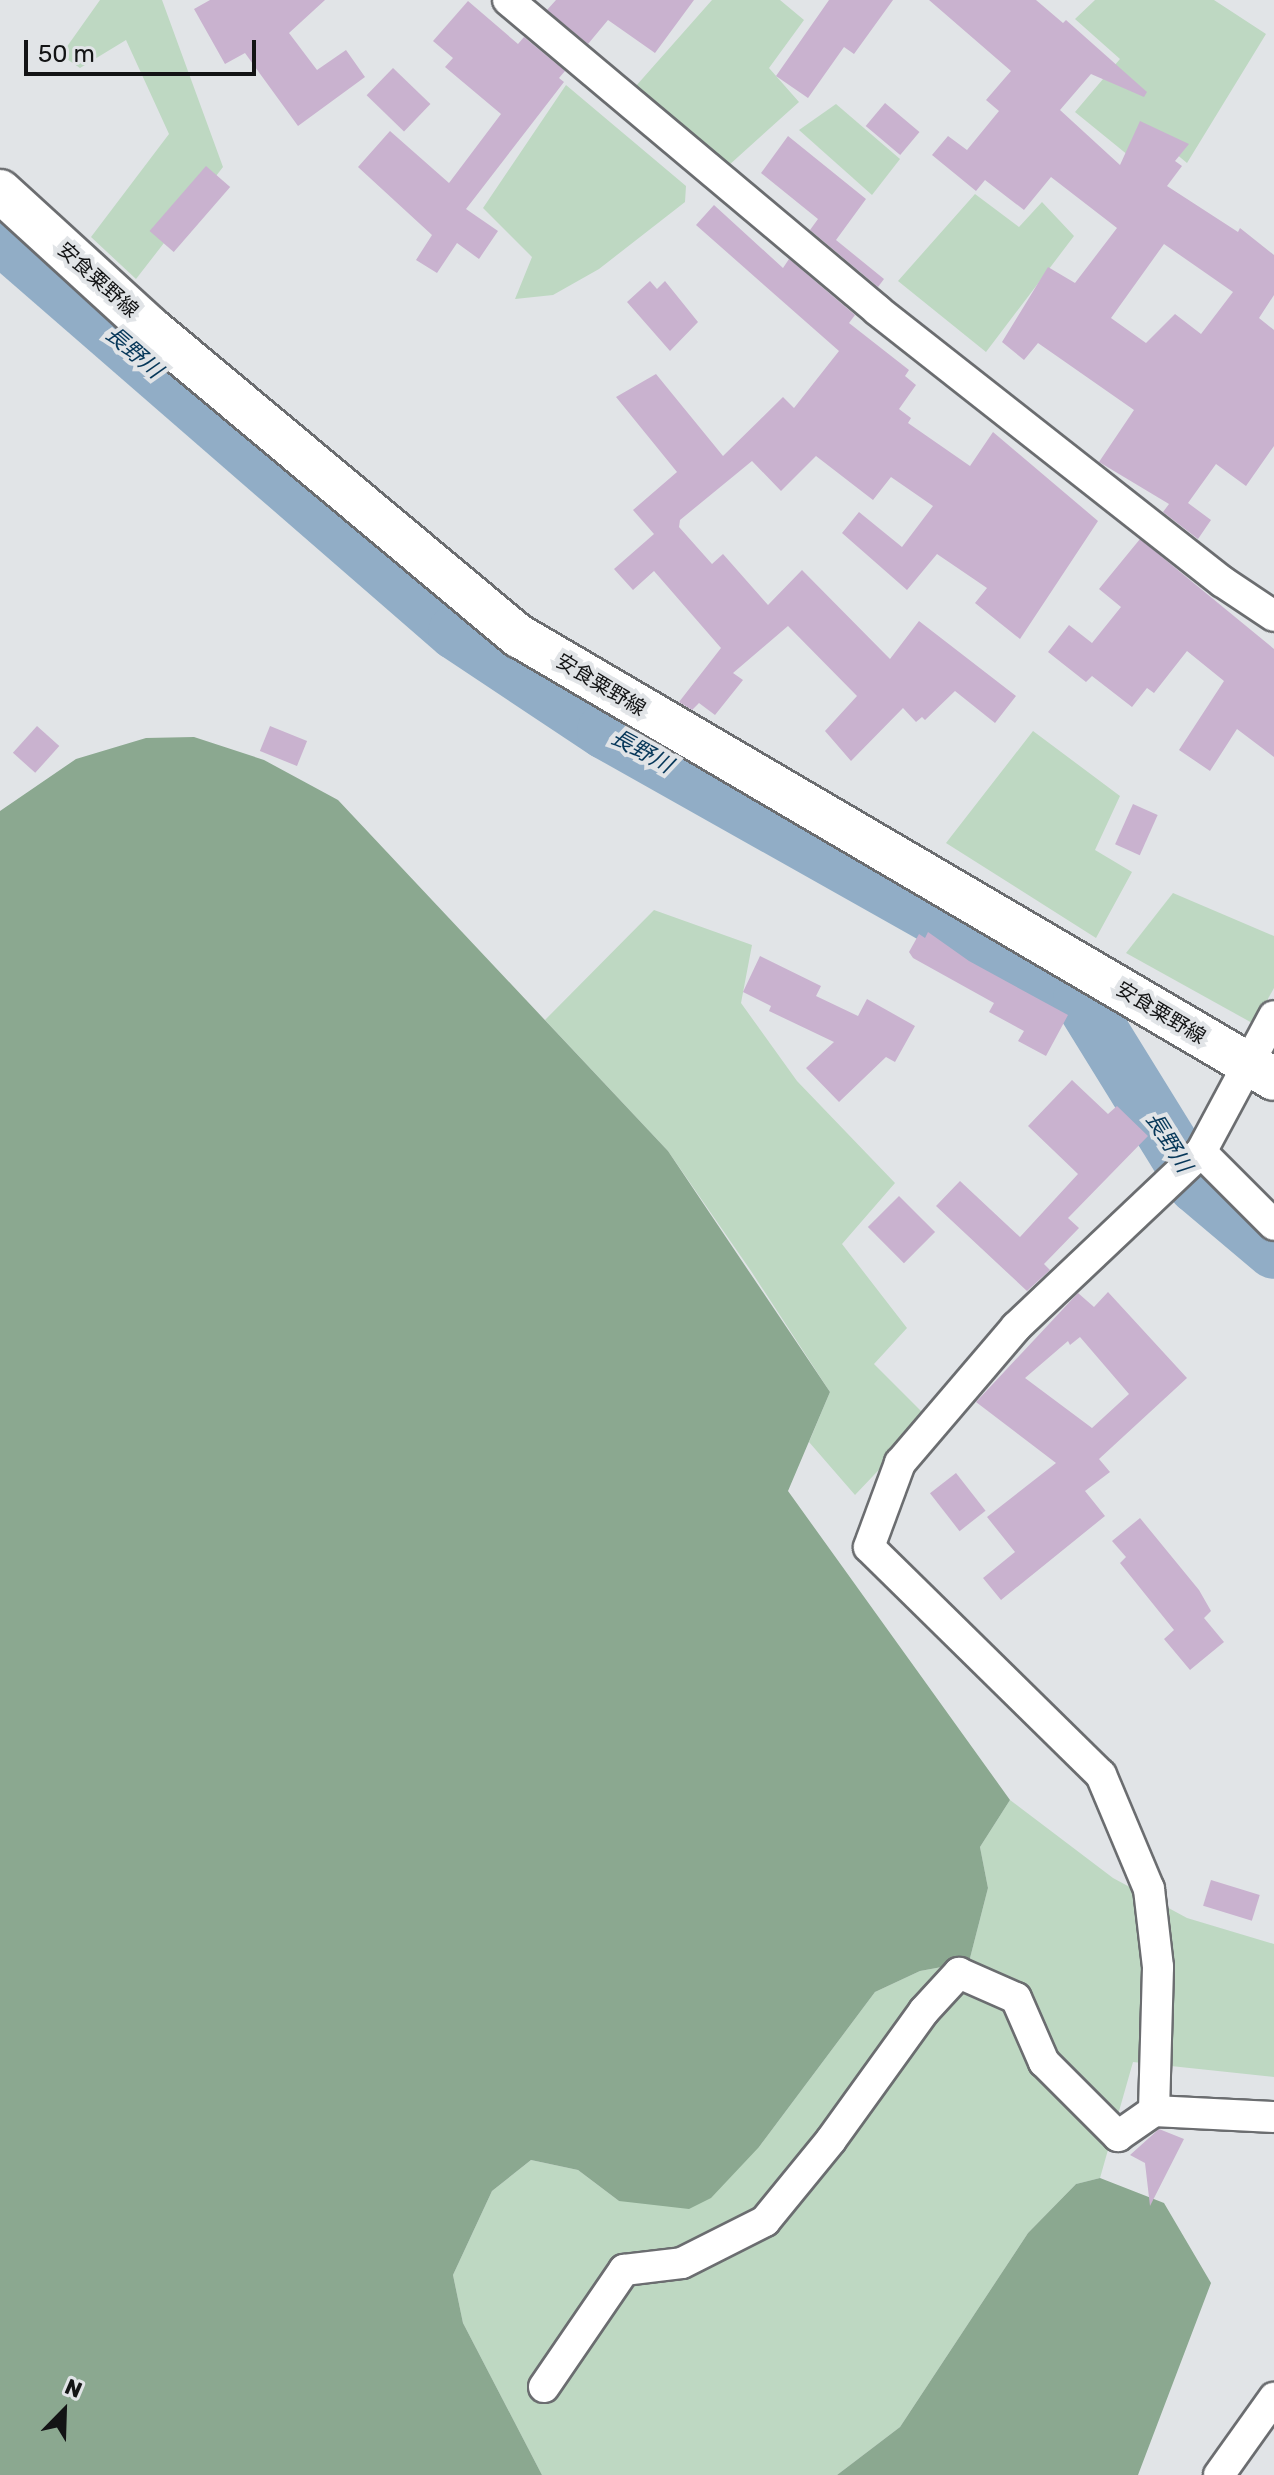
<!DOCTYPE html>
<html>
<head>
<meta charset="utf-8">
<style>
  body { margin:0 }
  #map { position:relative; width:1274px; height:2475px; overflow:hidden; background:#e1e4e7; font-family:Rubik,"Noto Sans JP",sans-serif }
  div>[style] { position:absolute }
  .green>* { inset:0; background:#bed8c2 }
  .forest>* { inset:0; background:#8ba890 }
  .river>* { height:56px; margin:-28px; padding:0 28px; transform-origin:28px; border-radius:28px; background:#91adc6 }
  .building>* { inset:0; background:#c9b2cf; transform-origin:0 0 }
  .roads { filter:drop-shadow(2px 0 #6b6d70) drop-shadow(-2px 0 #6b6d70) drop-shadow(0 2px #6b6d70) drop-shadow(0 -2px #6b6d70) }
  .street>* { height:30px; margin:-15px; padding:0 15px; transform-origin:15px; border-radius:15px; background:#fff }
  .secondary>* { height:42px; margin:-21px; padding:0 21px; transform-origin:21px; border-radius:21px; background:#fff }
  span { translate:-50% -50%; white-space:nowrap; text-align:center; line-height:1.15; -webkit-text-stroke:8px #e1e4e7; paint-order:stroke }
  .street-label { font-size:20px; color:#131415 }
  .water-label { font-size:22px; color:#063759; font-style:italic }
  .north { position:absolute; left:24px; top:2371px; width:80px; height:80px; -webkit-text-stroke:6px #e1e4e7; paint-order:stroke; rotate:23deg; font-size:22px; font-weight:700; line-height:32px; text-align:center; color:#131415 }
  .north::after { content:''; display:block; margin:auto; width:28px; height:36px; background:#131415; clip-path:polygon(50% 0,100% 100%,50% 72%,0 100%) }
  .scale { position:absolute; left:24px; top:40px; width:232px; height:36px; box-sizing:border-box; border:4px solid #131415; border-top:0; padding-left:10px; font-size:24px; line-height:28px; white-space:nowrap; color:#131415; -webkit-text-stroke:6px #e1e4e7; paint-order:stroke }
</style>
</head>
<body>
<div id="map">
  <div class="green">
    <div style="clip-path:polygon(100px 0,162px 0,223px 167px,136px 279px,91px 237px,169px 134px,126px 40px,80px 68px,61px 55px)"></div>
    <div style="clip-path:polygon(712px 0,780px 0,804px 20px,769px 68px,799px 102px,718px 175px,628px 95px)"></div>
    <div style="clip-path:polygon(1095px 0,1214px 0,1266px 34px,1187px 163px,1151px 133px,1134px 160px,1075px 112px,1120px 59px,1075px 19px)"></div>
    <div style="clip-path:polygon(566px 85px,686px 186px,685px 202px,599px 269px,553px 295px,515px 299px,532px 257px,483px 208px)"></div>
    <div style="clip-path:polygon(836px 104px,900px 159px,872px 195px,799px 130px)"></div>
    <div style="clip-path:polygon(975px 194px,1019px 227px,1042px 202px,1074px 236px,986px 352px,898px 281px)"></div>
    <div style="clip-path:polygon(1033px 731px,1120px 796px,1095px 850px,1132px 872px,1096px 938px,946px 843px)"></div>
    <div style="clip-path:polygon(1173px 893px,1274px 936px,1274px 988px,1254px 1024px,1126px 953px)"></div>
    <div style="clip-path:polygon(654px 910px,752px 945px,741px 1003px,797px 1081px,895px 1183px,842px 1244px,907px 1328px,874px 1364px,928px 1418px,855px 1495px,809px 1442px,830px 1392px,751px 1271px,668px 1151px,545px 1020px)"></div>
    <div style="clip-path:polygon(1010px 1800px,1113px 1878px,1187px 1918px,1274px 1944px,1274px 2077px,1133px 2062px,1100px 2178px,1076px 2184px,1028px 2233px,900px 2427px,837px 2475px,542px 2475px,463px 2323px,453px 2275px,492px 2191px,531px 2160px,578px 2170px,619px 2201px,759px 2147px,875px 1992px,920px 1971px,969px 1962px,988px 1888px,980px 1847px)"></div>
  </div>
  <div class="forest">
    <div style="clip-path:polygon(194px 737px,264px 760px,338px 800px,668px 1151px,830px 1392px,788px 1491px,1010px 1800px,980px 1847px,988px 1888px,969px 1962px,920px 1971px,875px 1992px,759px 2147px,711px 2198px,689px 2209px,619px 2201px,578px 2170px,531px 2160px,492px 2191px,453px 2275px,463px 2323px,542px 2475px,0 2475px,0 811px,76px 759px,146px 738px)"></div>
    <div style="clip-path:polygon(1100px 2178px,1164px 2203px,1211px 2283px,1138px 2475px,837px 2475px,900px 2427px,1028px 2233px,1076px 2184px)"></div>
  </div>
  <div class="river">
    <div style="left:0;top:236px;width:604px;rotate:40.97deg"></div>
    <div style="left:456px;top:632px;width:179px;rotate:33.6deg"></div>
    <div style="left:605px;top:731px;width:546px;rotate:29.38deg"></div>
    <div style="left:1081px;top:999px;width:219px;rotate:58.3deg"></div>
    <div style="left:1196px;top:1185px;width:102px;rotate:40.2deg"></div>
  </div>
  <div class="building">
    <div style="clip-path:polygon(210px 0,325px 0,289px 33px,317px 70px,346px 50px,365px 77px,298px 126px,245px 53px,225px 64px,194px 9px)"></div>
    <div style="clip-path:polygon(556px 0,694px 0,655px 53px,608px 20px,588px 44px,547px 10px)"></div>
    <div style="clip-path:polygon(829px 0,893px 0,854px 54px,844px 47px,808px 98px,776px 76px)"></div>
    <div style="clip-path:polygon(evenodd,929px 0,1036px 0,1063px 23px,1066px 20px,1147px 92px,1144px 97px,1091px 74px,1060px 110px,1120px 165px,1140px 121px,1189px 144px,1175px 161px,1182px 166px,1167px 186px,1238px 232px,1240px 228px,1274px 255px,1274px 295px,1259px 318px,1274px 330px,1274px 446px,1246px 486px,1216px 464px,1188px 503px,1211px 520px,1198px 539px,1163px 512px,1169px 504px,1099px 462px,1134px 410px,1038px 343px,1024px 360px,1002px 342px,1048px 267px,1075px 283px,1117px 228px,1051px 177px,1024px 210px,985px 180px,976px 191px,932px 155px,948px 136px,967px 150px,999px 111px,986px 100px,1011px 71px,929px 0,1164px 244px,1233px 292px,1201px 334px,1175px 314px,1146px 343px,1111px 318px,1164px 244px)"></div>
    <div style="clip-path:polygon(468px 1px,518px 44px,524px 37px,565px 71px,559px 78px,564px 82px,466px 209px,498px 231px,479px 259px,457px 243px,437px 273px,416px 260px,432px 235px,358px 167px,390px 131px,449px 183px,501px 114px,445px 67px,453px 58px,433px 41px)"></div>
    <div style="left:393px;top:68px;width:52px;height:38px;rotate:44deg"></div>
    <div style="left:885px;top:103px;width:45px;height:30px;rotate:40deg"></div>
    <div style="clip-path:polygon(788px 136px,866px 199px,836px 240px,884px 279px,878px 287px,810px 230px,818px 219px,761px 173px)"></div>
    <div style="left:206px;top:166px;width:32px;height:86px;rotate:41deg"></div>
    <div style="clip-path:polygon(714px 205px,783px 268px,789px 259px,855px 315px,849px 323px,909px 370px,905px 376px,916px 385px,899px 409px,911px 418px,908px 423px,970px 466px,993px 432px,1098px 521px,1020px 639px,975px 603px,987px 588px,937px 554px,907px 590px,842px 533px,859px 512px,902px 547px,933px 506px,891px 477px,873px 500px,816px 456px,781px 491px,752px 461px,680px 520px,679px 527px,712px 564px,723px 554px,768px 605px,802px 570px,890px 659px,919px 621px,1016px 696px,995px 723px,955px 691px,925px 720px,922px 717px,916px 722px,903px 708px,851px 761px,825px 731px,857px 696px,788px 626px,733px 673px,743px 680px,715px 715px,699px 703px,692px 710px,679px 702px,721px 648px,654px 571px,633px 590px,614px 569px,654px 534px,633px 510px,677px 472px,616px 397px,656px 374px,723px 456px,783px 397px,794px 408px,839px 351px,696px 225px)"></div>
    <div style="clip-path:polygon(650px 281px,657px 289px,665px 281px,698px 322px,670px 351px,627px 302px)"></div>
    <div style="clip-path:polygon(1140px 539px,1274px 649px,1274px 757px,1237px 729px,1210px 771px,1179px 750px,1224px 681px,1187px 651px,1154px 693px,1147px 688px,1132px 707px,1092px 676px,1086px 682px,1048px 652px,1069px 625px,1092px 643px,1121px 607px,1099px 589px)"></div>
    <div style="left:37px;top:726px;width:30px;height:36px;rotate:42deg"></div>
    <div style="left:270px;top:726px;width:40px;height:27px;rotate:22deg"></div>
    <div style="left:1133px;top:804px;width:27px;height:44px;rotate:24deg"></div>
    <div style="clip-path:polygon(928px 932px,969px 961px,1068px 1015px,1046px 1056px,1018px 1041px,1024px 1031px,989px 1012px,994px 1003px,913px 958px,909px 952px,919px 934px,925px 938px)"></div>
    <div style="clip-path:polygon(760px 956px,821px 986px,816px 996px,858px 1016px,867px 999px,915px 1026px,895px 1062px,886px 1057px,839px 1102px,806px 1068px,834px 1042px,769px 1011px,771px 1006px,743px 992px)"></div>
    <div style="clip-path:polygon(1072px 1080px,1108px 1114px,1117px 1106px,1148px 1136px,1068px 1218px,1079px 1228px,1044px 1264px,1050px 1270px,1027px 1291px,936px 1206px,960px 1181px,1020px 1237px,1078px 1174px,1028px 1126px)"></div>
    <div style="left:899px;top:1196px;width:51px;height:44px;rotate:45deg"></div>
    <div style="clip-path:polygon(evenodd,1108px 1292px,1187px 1378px,1099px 1459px,1110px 1472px,1085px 1491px,1105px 1516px,1001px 1600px,983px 1578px,1015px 1552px,987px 1517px,1056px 1463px,976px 1402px,1078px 1293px,1094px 1307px,1108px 1292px,1080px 1337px,1129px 1394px,1092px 1428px,1025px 1378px,1068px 1341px,1070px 1345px,1080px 1337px)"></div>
    <div style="left:956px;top:1473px;width:48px;height:33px;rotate:52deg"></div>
    <div style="clip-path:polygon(1140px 1518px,1199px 1590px,1211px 1611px,1204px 1618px,1224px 1642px,1190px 1670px,1164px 1639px,1174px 1630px,1120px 1563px,1126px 1557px,1112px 1541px)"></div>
    <div style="left:1211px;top:1880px;width:51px;height:27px;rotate:17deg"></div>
    <div style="clip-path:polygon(1159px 2129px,1184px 2139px,1150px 2206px,1145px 2163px,1130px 2155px)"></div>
  </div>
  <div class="roads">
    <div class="street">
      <div style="left:508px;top:0;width:482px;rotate:40deg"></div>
      <div style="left:877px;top:310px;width:440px;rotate:38.2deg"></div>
      <div style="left:1223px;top:582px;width:61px;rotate:33.7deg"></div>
      <div style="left:1201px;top:1152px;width:103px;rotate:45deg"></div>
      <div style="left:1154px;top:2111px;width:144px;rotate:-88.4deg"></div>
      <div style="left:1158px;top:1967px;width:79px;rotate:-96.6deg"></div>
      <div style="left:1149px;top:1889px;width:124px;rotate:-112.8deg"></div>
      <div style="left:1101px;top:1775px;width:325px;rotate:-135.5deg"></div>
      <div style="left:869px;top:1547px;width:90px;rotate:-69.7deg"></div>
      <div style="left:900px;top:1463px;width:179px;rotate:-49.5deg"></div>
      <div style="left:1016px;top:1327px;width:255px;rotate:-43.4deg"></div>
      <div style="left:1201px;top:1152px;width:154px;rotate:-61.8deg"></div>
      <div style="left:544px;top:2387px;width:142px;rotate:-55.6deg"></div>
      <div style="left:624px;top:2270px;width:58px;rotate:-6.9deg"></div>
      <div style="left:682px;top:2263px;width:93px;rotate:-26.8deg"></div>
      <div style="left:765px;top:2221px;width:104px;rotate:-50.8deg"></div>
      <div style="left:831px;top:2140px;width:159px;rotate:-54.2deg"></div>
      <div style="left:924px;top:2011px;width:52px;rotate:-47.4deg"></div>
      <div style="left:959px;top:1973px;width:62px;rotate:23.7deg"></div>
      <div style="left:1016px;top:1998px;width:70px;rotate:66.4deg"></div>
      <div style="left:1044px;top:2062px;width:105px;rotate:45deg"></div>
      <div style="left:1118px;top:2136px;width:44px;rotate:-34.8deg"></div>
      <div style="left:1154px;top:2111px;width:120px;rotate:2.9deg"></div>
      <div style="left:1219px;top:2475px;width:95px;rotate:-54.5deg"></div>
    </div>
    <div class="secondary">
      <div style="left:0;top:191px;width:203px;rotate:42.4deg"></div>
      <div style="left:150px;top:328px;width:481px;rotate:39.9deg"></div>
      <div style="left:519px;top:636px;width:875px;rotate:30.4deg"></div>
    </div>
  </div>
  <div class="street-label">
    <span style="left:98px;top:280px;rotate:42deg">安食粟野線</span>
    <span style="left:601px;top:685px;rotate:31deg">安食粟野線</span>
    <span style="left:1161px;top:1013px;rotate:31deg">安食粟野線</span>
  </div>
  <div class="water-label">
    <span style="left:134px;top:352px;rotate:41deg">長野川</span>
    <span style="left:642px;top:751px;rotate:29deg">長野川</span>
    <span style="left:1169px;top:1142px;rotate:58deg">長野川</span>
  </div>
  <div class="north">N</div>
  <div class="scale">50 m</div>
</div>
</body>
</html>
